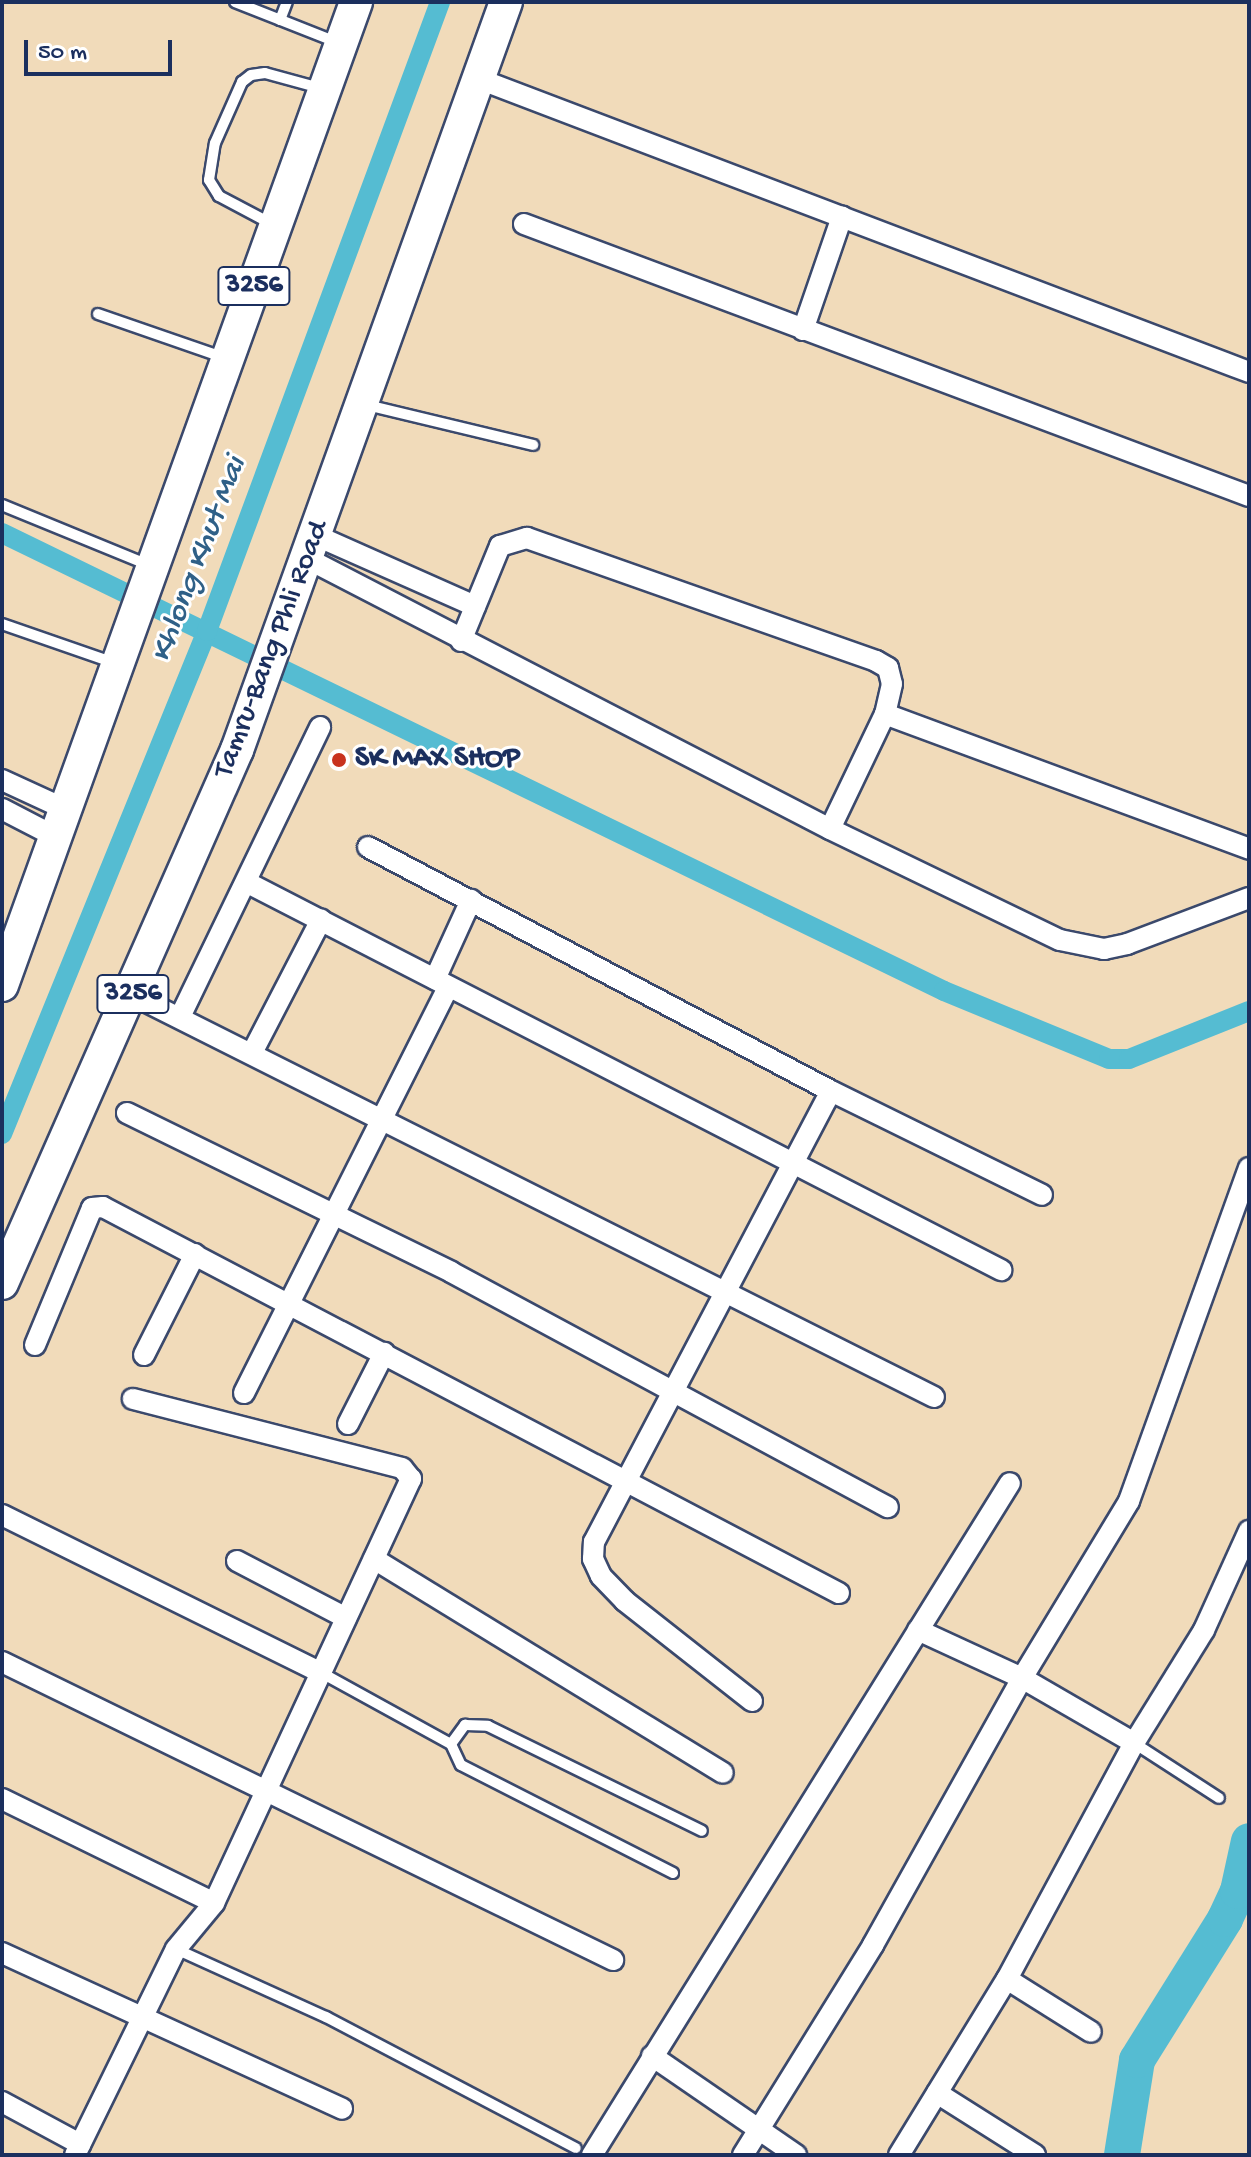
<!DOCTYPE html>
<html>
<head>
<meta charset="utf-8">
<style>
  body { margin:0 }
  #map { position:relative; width:1251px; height:2157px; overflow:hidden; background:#f1dbba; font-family:"Gochi Hand",sans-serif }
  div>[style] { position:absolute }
  .canal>* { height:20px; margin:-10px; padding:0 10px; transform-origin:10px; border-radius:10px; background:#55bcd2 }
  .river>* { height:36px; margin:-18px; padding:0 18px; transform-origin:18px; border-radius:18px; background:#55bcd2 }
  .roads { filter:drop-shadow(2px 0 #3b496c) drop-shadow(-2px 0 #3b496c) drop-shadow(0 2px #3b496c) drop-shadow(0 -2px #3b496c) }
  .service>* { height:10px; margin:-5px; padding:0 5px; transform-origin:5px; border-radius:5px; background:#fff }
  .minor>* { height:20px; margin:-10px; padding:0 10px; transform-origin:10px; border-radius:10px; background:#fff }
  .primary>* { height:32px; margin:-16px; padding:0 16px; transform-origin:16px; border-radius:16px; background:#fff }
  .dots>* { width:22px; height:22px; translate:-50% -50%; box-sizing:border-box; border:4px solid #fff; border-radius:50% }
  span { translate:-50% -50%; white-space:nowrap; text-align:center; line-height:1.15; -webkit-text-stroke:6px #fff; paint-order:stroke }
  .shield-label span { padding:2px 6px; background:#fff; border:2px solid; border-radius:6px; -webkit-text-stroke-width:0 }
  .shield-label { font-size:28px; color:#1b2f5e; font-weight:700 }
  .street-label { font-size:30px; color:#1b2f5e }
  .poi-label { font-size:30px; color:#1b2f5e; font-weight:700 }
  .left { translate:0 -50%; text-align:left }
  .water-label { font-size:32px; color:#2f6087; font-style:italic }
  .frame { position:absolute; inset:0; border:4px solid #1b2f5e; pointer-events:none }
  .scale { position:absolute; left:24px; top:40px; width:148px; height:36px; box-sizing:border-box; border:4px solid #1b2f5e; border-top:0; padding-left:10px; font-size:24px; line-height:28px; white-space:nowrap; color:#1b2f5e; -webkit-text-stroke:6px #fff; paint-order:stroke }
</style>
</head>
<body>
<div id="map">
  <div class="canal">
    <div style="left:2px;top:533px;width:1047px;rotate:25.93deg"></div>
    <div style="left:944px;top:991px;width:178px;rotate:22.4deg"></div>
    <div style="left:1109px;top:1059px;width:20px"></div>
    <div style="left:1129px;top:1059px;width:129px;rotate:-21.8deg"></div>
    <div style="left:2px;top:1134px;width:543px;rotate:-67.83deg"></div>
    <div style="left:207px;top:631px;width:671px;rotate:-69.67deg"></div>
  </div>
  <div class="river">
    <div style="left:1122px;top:2155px;width:96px;rotate:-81deg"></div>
    <div style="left:1137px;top:2060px;width:166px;rotate:-58deg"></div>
    <div style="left:1225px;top:1919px;width:31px;rotate:-65deg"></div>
    <div style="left:1238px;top:1891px;width:51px;rotate:-77.6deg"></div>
  </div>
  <div class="roads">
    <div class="service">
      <div style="left:235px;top:2px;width:112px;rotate:21.5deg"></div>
      <div style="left:280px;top:20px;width:19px;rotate:-69deg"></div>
      <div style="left:270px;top:223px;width:58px;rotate:-152.1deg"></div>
      <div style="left:219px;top:196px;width:19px;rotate:-122deg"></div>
      <div style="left:209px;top:180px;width:37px;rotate:-81deg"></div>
      <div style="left:215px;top:143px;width:67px;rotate:-66.1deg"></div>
      <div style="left:242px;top:82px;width:11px;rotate:-38deg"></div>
      <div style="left:251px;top:75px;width:14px;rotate:-8deg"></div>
      <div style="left:265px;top:73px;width:57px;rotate:15.3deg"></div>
      <div style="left:98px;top:314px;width:131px;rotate:19.1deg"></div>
      <div style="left:367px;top:405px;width:171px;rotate:13.5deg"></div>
      <div style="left:2px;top:505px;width:158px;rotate:22.3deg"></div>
      <div style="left:2px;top:624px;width:116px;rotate:19.1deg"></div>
      <div style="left:320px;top:1672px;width:149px;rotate:28.8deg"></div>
      <div style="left:451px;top:1744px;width:24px;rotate:-54deg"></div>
      <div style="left:465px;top:1725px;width:23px;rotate:2deg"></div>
      <div style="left:488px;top:1726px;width:238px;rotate:26.1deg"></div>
      <div style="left:1134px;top:1743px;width:101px;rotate:32.9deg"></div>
      <div style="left:451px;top:1744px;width:23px;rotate:65deg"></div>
      <div style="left:461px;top:1765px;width:238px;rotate:27deg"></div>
      <div style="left:176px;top:1949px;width:165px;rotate:24.4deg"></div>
      <div style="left:326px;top:2017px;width:282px;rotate:27.7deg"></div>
    </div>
    <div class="minor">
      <div style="left:479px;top:79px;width:824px;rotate:20.83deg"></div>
      <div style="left:524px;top:224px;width:774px;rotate:20.56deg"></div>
      <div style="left:803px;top:330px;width:120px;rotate:-71deg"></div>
      <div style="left:317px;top:536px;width:173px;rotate:23.9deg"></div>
      <div style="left:308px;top:559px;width:588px;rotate:27.35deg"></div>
      <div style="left:830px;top:829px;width:255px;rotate:25.8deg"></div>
      <div style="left:1060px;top:940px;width:45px;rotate:11.6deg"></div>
      <div style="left:1104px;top:949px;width:24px;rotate:-12deg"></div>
      <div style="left:1127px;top:944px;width:130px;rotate:-20.7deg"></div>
      <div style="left:461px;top:641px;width:103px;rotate:-67.7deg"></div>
      <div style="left:500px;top:546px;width:28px;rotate:-17deg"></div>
      <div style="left:527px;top:538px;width:370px;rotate:19.4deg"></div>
      <div style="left:876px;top:661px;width:14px;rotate:30deg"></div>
      <div style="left:888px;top:668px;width:16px;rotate:76deg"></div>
      <div style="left:892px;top:684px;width:31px;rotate:103deg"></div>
      <div style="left:885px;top:714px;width:127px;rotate:115.6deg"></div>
      <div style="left:885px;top:714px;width:388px;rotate:20.3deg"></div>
      <div style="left:2px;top:780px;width:69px;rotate:24.7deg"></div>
      <div style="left:2px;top:809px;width:59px;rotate:27.4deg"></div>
      <div style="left:368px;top:847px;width:523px;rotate:27.79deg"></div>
      <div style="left:831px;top:1091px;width:235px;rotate:26.2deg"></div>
      <div style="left:248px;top:883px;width:847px;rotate:27.2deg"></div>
      <div style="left:435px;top:979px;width:87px;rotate:-65.5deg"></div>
      <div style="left:133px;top:995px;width:896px;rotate:26.65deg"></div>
      <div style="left:180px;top:1017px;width:322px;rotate:-64.2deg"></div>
      <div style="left:253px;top:1051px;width:148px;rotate:-62.6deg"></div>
      <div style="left:127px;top:1113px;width:361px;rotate:26.1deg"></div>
      <div style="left:451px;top:1272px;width:496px;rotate:28.3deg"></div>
      <div style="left:35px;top:1345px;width:148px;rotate:-67.4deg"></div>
      <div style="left:92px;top:1208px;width:11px;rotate:-5deg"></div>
      <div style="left:103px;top:1207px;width:831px;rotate:27.68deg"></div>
      <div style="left:144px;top:1355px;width:113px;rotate:-63.2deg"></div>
      <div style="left:244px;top:1393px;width:454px;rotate:-63.3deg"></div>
      <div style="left:348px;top:1424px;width:80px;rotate:-63.1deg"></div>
      <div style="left:2px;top:1515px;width:354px;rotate:26.3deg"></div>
      <div style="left:374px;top:1559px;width:409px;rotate:31.5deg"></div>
      <div style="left:237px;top:1561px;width:123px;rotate:27.6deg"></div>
      <div style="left:918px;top:1630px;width:115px;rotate:24.8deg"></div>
      <div style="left:1022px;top:1678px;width:129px;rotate:30.1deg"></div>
      <div style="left:2px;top:1662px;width:680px;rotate:26deg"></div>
      <div style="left:752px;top:1701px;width:162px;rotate:-141.8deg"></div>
      <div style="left:625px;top:1601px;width:35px;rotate:-134deg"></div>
      <div style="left:601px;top:1576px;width:19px;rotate:-115deg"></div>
      <div style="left:593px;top:1559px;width:17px;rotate:-87deg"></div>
      <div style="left:594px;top:1542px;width:509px;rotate:-62.28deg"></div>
      <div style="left:2px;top:1799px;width:236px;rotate:26.1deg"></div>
      <div style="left:2px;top:1953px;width:374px;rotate:24.6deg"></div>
      <div style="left:1007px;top:1979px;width:99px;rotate:32.2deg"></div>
      <div style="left:652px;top:2056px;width:175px;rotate:34.5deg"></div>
      <div style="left:937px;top:2093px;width:116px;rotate:32.3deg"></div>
      <div style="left:2px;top:2102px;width:89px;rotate:28.3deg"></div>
      <div style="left:75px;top:2155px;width:229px;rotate:-63.9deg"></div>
      <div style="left:176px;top:1949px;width:60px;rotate:-50.4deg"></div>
      <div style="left:214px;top:1903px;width:468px;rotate:-65.1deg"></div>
      <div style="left:411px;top:1479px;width:14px;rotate:-129deg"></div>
      <div style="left:402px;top:1468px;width:278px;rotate:-165.6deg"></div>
      <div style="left:592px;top:2155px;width:791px;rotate:-58.12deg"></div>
      <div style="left:743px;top:2155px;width:247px;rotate:-58.2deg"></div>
      <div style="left:873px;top:1945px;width:306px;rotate:-60.8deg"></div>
      <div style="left:1022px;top:1678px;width:207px;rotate:-58.8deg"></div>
      <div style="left:1129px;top:1501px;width:354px;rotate:-70.2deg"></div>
      <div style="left:899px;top:2155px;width:206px;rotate:-58.5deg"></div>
      <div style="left:1007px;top:1979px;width:268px;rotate:-61.7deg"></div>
      <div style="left:1134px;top:1743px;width:133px;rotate:-58.2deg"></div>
      <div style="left:1204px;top:1630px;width:109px;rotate:-65.6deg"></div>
    </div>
    <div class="primary">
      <div style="left:2px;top:985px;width:1045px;rotate:-70.19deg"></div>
      <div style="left:2px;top:1283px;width:583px;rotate:-66.21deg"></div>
      <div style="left:237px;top:750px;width:795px;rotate:-70.22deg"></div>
    </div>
  </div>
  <div class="dots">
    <div style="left:339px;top:760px;background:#c8321e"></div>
  </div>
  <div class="shield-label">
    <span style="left:254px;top:286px">3256</span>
    <span style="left:133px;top:994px">3256</span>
  </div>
  <div class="street-label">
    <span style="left:273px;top:650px;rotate:-69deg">Tamru-Bang Phli Road</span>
  </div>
  <div class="poi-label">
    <span class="left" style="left:355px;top:760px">SK MAX SHOP</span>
  </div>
  <div class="water-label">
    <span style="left:200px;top:560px;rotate:-69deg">Khlong Khut Mai</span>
  </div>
  <div class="frame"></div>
  <div class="scale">50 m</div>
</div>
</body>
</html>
